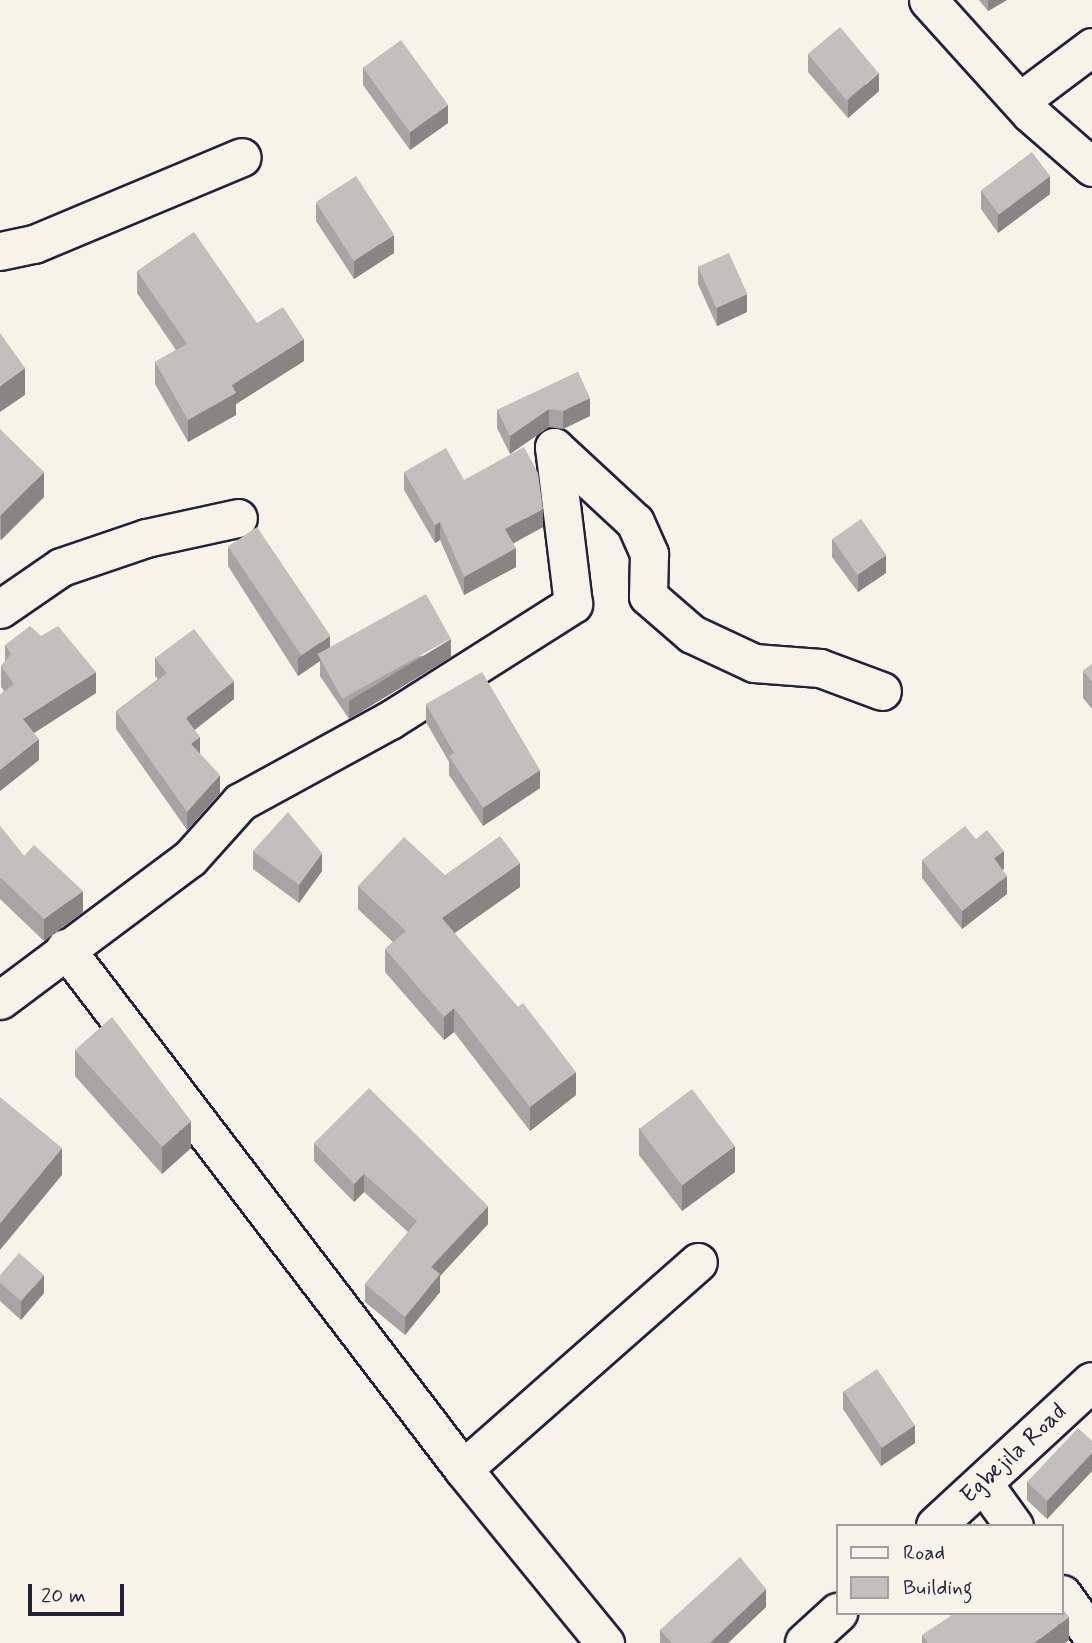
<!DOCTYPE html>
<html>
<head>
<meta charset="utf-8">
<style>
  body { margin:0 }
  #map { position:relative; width:1092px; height:1643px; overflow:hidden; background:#f7f3e8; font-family:Mynerve,sans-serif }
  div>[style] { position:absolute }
  .roads { filter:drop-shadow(2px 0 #22223b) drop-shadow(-2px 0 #22223b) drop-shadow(0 2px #22223b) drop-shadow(0 -2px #22223b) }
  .street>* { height:37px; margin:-18.5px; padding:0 18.5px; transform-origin:18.5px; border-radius:18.5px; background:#f7f3e8 }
  .secondary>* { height:38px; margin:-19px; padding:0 19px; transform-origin:19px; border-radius:19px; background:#f7f3e8 }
  .wall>* { inset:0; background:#a7a4a3 }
  .shaded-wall>* { inset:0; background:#888684 }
  .building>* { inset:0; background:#c2bfbd; transform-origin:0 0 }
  span { translate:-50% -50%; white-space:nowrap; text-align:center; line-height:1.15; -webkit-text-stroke:5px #f7f3e8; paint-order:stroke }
  .street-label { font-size:24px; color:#22223b }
  .legend { position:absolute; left:836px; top:1524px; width:228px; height:91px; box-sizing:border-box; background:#f7f3e8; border:2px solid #a29fa3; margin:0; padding:9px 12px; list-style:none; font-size:21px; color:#22223b }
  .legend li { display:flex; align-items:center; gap:14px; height:35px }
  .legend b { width:35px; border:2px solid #a29fa3 }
  .scale { position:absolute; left:28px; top:1584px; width:96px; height:32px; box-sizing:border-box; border:4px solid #22223b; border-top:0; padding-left:9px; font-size:21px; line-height:24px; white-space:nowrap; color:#22223b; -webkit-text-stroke:5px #f7f3e8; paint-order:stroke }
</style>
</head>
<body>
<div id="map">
  <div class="roads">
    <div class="street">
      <div style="left:928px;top:0;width:152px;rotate:47.9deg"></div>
      <div style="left:1030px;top:113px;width:82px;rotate:41.1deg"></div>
      <div style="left:1020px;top:101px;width:90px;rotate:-36.9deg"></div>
      <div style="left:0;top:251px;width:35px;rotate:-12deg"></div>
      <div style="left:34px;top:244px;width:225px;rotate:-22.7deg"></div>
      <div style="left:0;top:609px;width:74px;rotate:-34.5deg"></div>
      <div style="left:61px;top:567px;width:90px;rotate:-18.8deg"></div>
      <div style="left:146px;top:538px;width:94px;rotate:-12.3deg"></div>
      <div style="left:65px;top:948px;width:656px;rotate:52.62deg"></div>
      <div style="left:463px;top:1469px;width:225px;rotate:50.8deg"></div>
      <div style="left:0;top:1000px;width:237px;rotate:-36.8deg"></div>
      <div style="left:190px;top:858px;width:75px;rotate:-48.2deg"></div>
      <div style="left:240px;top:802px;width:171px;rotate:-28.7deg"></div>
      <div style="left:390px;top:720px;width:217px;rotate:-32.4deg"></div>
      <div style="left:573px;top:604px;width:158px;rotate:-96.9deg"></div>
      <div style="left:554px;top:447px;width:110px;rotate:42.8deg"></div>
      <div style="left:635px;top:522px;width:35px;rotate:66deg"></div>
      <div style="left:649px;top:554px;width:42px;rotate:91.4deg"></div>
      <div style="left:648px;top:596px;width:58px;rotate:40.8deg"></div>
      <div style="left:692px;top:634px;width:68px;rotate:25.1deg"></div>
      <div style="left:754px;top:663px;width:66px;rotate:4.3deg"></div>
      <div style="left:820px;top:668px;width:66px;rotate:20.4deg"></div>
      <div style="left:463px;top:1469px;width:313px;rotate:-41.4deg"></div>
      <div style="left:983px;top:1483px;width:53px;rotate:54.2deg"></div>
      <div style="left:1062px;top:1594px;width:52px;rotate:54.5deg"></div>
    </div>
    <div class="secondary">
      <div style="left:936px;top:1526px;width:212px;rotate:-42.7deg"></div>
      <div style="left:805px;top:1643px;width:45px;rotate:-42.3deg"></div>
    </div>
  </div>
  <div class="wall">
    <div style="clip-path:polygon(979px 0,1007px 0,988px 11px)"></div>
    <div style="clip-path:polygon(808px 54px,879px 91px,848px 118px,808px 72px)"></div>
    <div style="clip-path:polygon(363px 67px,448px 123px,410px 150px,363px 85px)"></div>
    <div style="clip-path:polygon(981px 191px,1050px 194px,998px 233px,981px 209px)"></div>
    <div style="clip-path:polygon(316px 203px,394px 253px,354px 279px,316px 221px)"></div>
    <div style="clip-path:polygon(698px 266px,747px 312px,717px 326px,698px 284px)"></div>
    <div style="clip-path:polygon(137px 271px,257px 323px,304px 361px,236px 404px,236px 415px,188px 442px,155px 384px,155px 362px,176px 350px,137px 293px)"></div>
    <div style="clip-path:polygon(578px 372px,590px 416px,563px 429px,549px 427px,510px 454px,497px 428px,497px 410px)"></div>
    <div style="clip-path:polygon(0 429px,44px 497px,1px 540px,0 539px)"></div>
    <div style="clip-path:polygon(404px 472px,543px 527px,513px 543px,516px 567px,464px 595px,440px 540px,435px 543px,404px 490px)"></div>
    <div style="clip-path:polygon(832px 539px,886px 573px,858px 592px,832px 557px)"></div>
    <div style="clip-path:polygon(228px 547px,330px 652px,451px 657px,349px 719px,320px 676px,320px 661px,298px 676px,228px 566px)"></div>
    <div style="clip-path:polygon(5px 645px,96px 693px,34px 733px,39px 760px,0 791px,0 695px,4px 691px,1px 687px,1px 666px,5px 661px)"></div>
    <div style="clip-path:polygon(155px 658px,234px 699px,195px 730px,200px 754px,220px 793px,187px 830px,116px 729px,116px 711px,158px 679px,155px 676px)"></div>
    <div style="clip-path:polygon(1092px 664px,1092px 709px,1083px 698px,1083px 671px)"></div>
    <div style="clip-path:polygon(426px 704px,540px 788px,483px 826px,449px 775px,449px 762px,426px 722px)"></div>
    <div style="clip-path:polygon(0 826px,24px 856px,83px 912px,44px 941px,0 899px)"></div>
    <div style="clip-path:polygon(976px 839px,1004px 869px,1003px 869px,1007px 894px,962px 929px,922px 878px,922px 860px)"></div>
    <div style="clip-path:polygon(253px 851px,322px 871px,299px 903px,253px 869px)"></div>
    <div style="clip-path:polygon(445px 875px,520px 887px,454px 933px,576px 1095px,530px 1131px,454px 1032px,444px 1040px,385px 972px,385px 949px,393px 942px,358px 909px,358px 886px)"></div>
    <div style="clip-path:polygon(75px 1050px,191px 1148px,162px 1174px,75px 1076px)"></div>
    <div style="clip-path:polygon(639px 1128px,735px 1172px,682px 1211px,639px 1155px)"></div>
    <div style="clip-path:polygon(314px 1143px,488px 1224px,440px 1276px,440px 1292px,405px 1335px,365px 1302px,365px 1284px,408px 1232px,364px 1192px,354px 1202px,314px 1161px)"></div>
    <div style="clip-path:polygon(0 1275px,44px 1293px,21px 1320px,0 1301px)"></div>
    <div style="clip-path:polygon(843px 1391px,915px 1443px,881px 1466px,843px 1409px)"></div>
    <div style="clip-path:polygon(1092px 1441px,1092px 1471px,1047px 1519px,1027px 1500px,1027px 1482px)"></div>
    <div style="clip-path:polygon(766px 1607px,728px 1643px,660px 1643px,660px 1630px)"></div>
    <div style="clip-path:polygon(922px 1635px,1069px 1640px,1065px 1643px,922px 1643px)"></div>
  </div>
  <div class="shaded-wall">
    <div style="clip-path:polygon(988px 0,1007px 0,988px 11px)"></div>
    <div style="clip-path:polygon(879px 73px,879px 91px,848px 118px,848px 100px)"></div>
    <div style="clip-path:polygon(448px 105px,448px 123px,410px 150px,410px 132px)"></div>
    <div style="clip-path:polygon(1050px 176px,1050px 194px,998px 233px,998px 215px)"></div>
    <div style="clip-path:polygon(394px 235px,394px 253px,354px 279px,354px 261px)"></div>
    <div style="clip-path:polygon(747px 294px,747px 312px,717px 326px,717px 308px)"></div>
    <div style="clip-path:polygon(304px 339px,304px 361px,236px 404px,236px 415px,188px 442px,188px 420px,232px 385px)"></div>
    <div style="clip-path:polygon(25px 368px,25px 395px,0 412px,0 386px)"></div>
    <div style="clip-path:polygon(590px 398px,590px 416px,563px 429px,563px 411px)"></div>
    <div style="clip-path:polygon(549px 409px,549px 427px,510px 454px,510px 436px)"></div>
    <div style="clip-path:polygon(44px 472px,44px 497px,1px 540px,1px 515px)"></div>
    <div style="clip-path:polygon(543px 509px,543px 527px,505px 548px,505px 529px)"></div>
    <div style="clip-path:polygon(440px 522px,440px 540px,435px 543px,435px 525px)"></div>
    <div style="clip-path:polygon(516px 548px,516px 567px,464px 595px,464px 577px)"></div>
    <div style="clip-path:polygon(886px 555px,886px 573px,858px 592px,858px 574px)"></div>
    <div style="clip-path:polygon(330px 636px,330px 654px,320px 658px,320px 661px,298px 676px,298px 658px)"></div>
    <div style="clip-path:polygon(451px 639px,451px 657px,349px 719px,349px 701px)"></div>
    <div style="clip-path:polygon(96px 672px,96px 693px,23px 740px,23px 719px)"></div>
    <div style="clip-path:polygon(234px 681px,234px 699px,186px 736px,186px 718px)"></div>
    <div style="clip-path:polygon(200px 737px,200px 755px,191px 744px)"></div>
    <div style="clip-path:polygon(39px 739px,39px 760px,0 791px,0 770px)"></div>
    <div style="clip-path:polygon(540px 770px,540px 788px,483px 826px,483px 808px)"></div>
    <div style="clip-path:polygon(220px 775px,220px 793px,187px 830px,187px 812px)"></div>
    <div style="clip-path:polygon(1004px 851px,1004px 869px,994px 876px,994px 858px)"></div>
    <div style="clip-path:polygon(322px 853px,322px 871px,299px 903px,299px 885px)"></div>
    <div style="clip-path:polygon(520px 863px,520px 887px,442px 942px,442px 918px)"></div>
    <div style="clip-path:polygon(1007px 876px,1007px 894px,962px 929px,962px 911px)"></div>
    <div style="clip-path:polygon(83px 891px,83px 912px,44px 941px,44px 919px)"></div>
    <div style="clip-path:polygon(454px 1008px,454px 1032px,444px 1040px,444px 1017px)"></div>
    <div style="clip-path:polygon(576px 1072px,576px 1095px,530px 1131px,530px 1107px)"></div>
    <div style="clip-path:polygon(191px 1121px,191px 1148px,162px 1174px,162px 1147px)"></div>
    <div style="clip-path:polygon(735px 1146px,735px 1172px,682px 1211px,682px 1185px)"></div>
    <div style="clip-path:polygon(62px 1148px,62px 1175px,0 1250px,0 1223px)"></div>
    <div style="clip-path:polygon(364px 1174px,364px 1192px,354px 1202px,354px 1184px)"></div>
    <div style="clip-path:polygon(488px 1206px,488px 1224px,440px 1276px,440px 1292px,405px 1335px,405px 1317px,431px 1267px)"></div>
    <div style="clip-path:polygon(44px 1275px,44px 1293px,21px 1320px,21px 1301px)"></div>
    <div style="clip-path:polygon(915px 1425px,915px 1443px,881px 1466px,881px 1448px)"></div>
    <div style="clip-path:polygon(1092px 1453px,1092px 1471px,1047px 1519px,1047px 1501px)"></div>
    <div style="clip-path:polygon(766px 1589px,766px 1607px,728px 1643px,710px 1643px)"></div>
    <div style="clip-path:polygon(1069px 1617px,1069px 1640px,1065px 1643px,1034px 1643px)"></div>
  </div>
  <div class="building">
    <div style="left:840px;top:27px;width:60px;height:42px;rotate:50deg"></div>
    <div style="left:401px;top:40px;width:80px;height:47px;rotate:54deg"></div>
    <div style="left:1032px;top:152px;width:30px;height:64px;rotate:53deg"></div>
    <div style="left:356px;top:176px;width:70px;height:48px;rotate:57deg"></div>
    <div style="clip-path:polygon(194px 232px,257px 323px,283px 307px,304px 339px,232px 385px,236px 393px,188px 420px,155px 362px,187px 344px,137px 271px)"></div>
    <div style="left:729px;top:253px;width:45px;height:34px;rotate:66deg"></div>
    <div style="clip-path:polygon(0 333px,25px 368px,0 386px)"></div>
    <div style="clip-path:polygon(578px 372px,590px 398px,563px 411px,549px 409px,510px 436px,497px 410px)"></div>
    <div style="clip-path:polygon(0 429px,44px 472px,1px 515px,0 514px)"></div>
    <div style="clip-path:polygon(524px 447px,538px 473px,543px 509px,505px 529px,516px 548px,464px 577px,440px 522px,435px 525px,404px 472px,446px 448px,464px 480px)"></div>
    <div style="left:861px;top:519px;width:44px;height:35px;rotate:55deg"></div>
    <div style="left:257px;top:527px;width:131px;height:35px;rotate:56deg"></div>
    <div style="left:426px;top:594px;width:51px;height:124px;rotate:61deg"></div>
    <div style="clip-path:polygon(30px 626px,41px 636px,58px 626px,96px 672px,23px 719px,39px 739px,0 770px,0 695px,14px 684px,1px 666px,11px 654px,5px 645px)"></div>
    <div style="clip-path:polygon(194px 629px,234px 681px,186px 718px,200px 737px,191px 744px,220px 775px,187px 812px,116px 711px,167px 673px,155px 658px)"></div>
    <div style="clip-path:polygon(1092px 664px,1092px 682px,1083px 671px)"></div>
    <div style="clip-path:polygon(482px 672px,540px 770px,483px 808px,449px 756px,454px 753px,426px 704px)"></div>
    <div style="clip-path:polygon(288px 812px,322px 853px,299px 885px,253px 851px)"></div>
    <div style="clip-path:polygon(0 826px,24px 856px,34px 845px,83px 891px,44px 919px,0 877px)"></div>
    <div style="clip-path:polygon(965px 826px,976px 839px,987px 830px,1004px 851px,994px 858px,1007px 876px,962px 911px,922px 860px)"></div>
    <div style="clip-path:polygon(500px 836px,520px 863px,442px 918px,518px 1007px,523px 1003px,576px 1072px,530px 1107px,454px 1008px,444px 1017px,385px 949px,406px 931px,358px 886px,404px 837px,445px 875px)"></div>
    <div style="clip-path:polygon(112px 1017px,191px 1121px,162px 1147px,75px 1050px)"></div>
    <div style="clip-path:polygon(369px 1088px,488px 1206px,431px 1267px,440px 1274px,405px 1317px,365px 1284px,417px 1221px,364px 1174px,354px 1184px,314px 1143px)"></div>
    <div style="left:692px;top:1089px;width:71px;height:66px;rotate:53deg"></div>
    <div style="clip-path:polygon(0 1097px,62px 1148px,0 1223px)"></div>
    <div style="clip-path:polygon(19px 1253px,44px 1275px,21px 1301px,0 1283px,0 1275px)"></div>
    <div style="left:877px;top:1369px;width:68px;height:40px;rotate:56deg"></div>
    <div style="clip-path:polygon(1078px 1428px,1092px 1441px,1092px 1453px,1047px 1501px,1027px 1482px)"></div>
    <div style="clip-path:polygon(740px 1557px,766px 1589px,710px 1643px,672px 1643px,660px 1630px)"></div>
    <div style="clip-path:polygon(1062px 1608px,1069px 1617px,1034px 1643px,928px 1643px,922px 1635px,955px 1613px,1062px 1613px)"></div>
  </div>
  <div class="street-label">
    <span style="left:1014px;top:1454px;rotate:-43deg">Egbejila Road</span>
  </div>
  <ul class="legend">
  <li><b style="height:9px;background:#f7f3e8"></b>Road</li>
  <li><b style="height:19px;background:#c2bfbd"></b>Building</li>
  </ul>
  <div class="scale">20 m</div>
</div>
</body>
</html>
